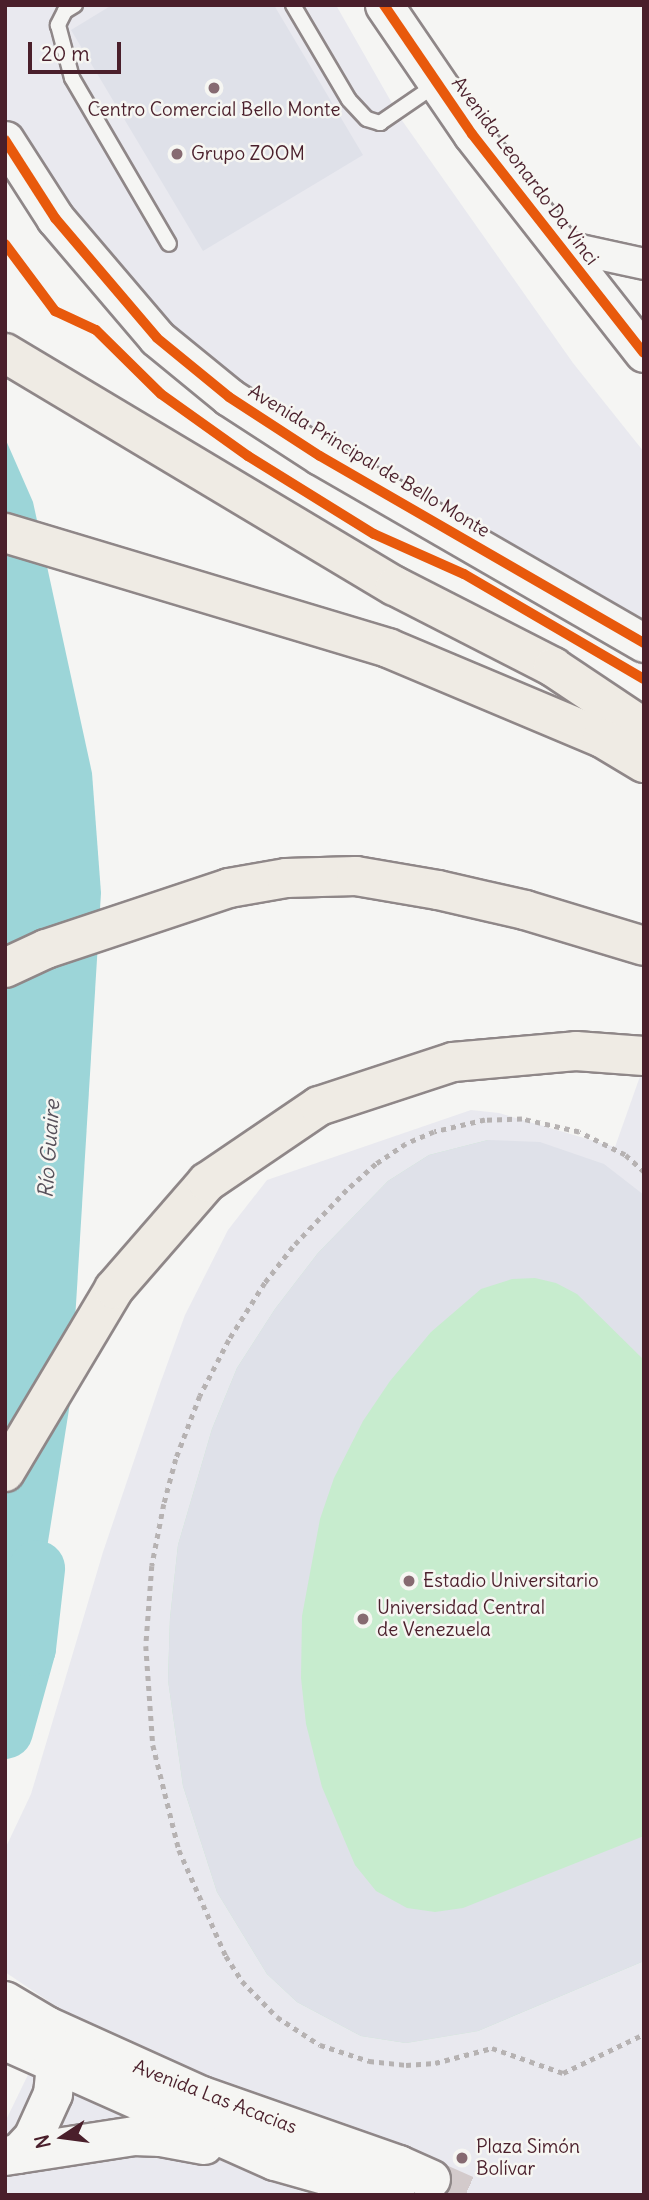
<!DOCTYPE html>
<html>
<head>
<meta charset="utf-8">
<style>
  body { margin:0 }
  #map { position:relative; width:649px; height:2200px; overflow:hidden; background:#f5f5f3; font-family:Delius,sans-serif }
  div>[style] { position:absolute }
  .built>* { inset:0; background:#e9e9ef }
  .green>* { inset:0; background:#c7ecce }
  .water>* { inset:0; background:#9cd5d8 }
  .river>* { height:56px; margin:-28px; padding:0 28px; transform-origin:28px; border-radius:28px; background:#9cd5d8 }
  .building>* { inset:0; background:#dfe1e9 }
  .secondary-tunnel>* { height:38px; margin-top:-19px; transform-origin:0; background:repeating-linear-gradient(90deg,#d3cacb 0 38px,transparent 0 57px) }
  .path>* { height:4.5px; margin-top:-2.25px; transform-origin:0; background:repeating-linear-gradient(90deg,#b6b2b2 0 5px,transparent 0 10px) }
  .roads { filter:drop-shadow(2px 0 #8f8788) drop-shadow(-2px 0 #8f8788) drop-shadow(0 2px #8f8788) drop-shadow(0 -2px #8f8788) }
  .service>* { height:14px; margin:-7px; padding:0 7px; transform-origin:7px; border-radius:7px; background:#f5f5f3 }
  .minor>* { height:30px; margin:-15px; padding:0 15px; transform-origin:15px; border-radius:15px; background:#f5f5f3 }
  .tertiary>* { height:37px; margin:-18.5px; padding:0 18.5px; transform-origin:18.5px; border-radius:18.5px; background:#f5f5f3 }
  .secondary>* { height:38px; margin:-19px; padding:0 19px; transform-origin:19px; border-radius:19px; background:#f5f5f3 }
  .motorway>* { height:38px; margin:-19px; padding:0 19px; transform-origin:19px; border-radius:19px; background:#efebe4 }
  .cycleway>* { height:10px; margin:-5px; padding:0 5px; transform-origin:5px; border-radius:5px; background:#e8590c }
  .dots>* { width:19px; height:19px; translate:-50% -50%; box-sizing:border-box; border:4px solid #f6f6f2; border-radius:50% }
  span { translate:-50% -50%; white-space:nowrap; text-align:center; line-height:1.15; -webkit-text-stroke:5px #f6f6f2; paint-order:stroke }
  .poi-label { font-size:19px; color:#4a1f2b }
  .left { translate:0 -50%; text-align:left }
  .street-label { font-size:19px; color:#4a1f2b }
  .water-label { font-size:21px; color:#57515b; font-style:italic }
  .frame { position:absolute; inset:0; border:7px solid #4a1f2b; pointer-events:none }
  .north { position:absolute; left:28px; top:2102px; width:70px; height:70px; -webkit-text-stroke:5px #f6f6f2; paint-order:stroke; rotate:257deg; font-size:19px; font-weight:700; line-height:28px; text-align:center; color:#4a1f2b }
  .north::after { content:''; display:block; margin:auto; width:24px; height:32px; background:#4a1f2b; clip-path:polygon(50% 0,100% 100%,50% 72%,0 100%) }
  .scale { position:absolute; left:28px; top:42px; width:93px; height:32px; box-sizing:border-box; border:4px solid #4a1f2b; border-top:0; padding-left:9px; font-size:21px; line-height:24px; white-space:nowrap; color:#4a1f2b; -webkit-text-stroke:5px #f6f6f2; paint-order:stroke }
</style>
</head>
<body>
<div id="map">
  <div class="built">
    <div style="clip-path:polygon(5px 5px,336px 5px,401px 119px,573px 363px,644px 452px,644px 635px,170px 356px,5px 123px)"></div>
    <div style="clip-path:polygon(644px 1065px,644px 2195px,5px 2195px,5px 2122px,60px 2009px,5px 1972px,5px 1849px,31px 1794px,103px 1552px,160px 1384px,185px 1315px,228px 1230px,267px 1180px,471px 1110px,499px 1113px,615px 1147px)"></div>
  </div>
  <div class="green">
    <div style="clip-path:polygon(488px 1140px,644px 1195px,644px 1961px,478px 2031px,406px 2043px,361px 2036px,297px 2002px,267px 1974px,217px 1892px,183px 1786px,168px 1680px,170px 1618px,178px 1545px,212px 1429px,237px 1368px,275px 1309px,318px 1253px,388px 1181px,429px 1155px)"></div>
  </div>
  <div class="water">
    <div style="clip-path:polygon(5px 438px,33px 502px,92px 773px,101px 893px,70px 1403px,34px 1630px,5px 1717px)"></div>
  </div>
  <div class="river">
    <div style="left:5px;top:1731px;width:86px;rotate:-74.5deg"></div>
    <div style="left:28px;top:1648px;width:80px;rotate:-83.5deg"></div>
  </div>
  <div class="building">
    <div style="clip-path:polygon(112px 5px,274px 5px,363px 155px,203px 251px,71px 30px)"></div>
    <div style="clip-path:polygon(488px 1140px,540px 1142px,604px 1164px,644px 1195px,644px 1360px,577px 1294px,556px 1283px,535px 1278px,512px 1279px,481px 1289px,431px 1332px,390px 1381px,363px 1421px,334px 1478px,320px 1519px,302px 1616px,301px 1678px,306px 1724px,322px 1787px,355px 1865px,376px 1891px,407px 1908px,435px 1912px,463px 1908px,644px 1836px,644px 1961px,478px 2031px,406px 2043px,361px 2036px,297px 2002px,267px 1974px,217px 1892px,183px 1786px,168px 1680px,170px 1618px,178px 1545px,212px 1429px,237px 1368px,275px 1309px,318px 1253px,388px 1181px,429px 1155px)"></div>
  </div>
  <div class="secondary-tunnel">
    <div style="left:431px;top:2179px;width:39px;rotate:24deg"></div>
  </div>
  <div class="path">
    <div style="left:644px;top:1172px;width:25px;rotate:-138deg"></div>
    <div style="left:625px;top:1155px;width:51px;rotate:-153.4deg"></div>
    <div style="left:579px;top:1132px;width:58px;rotate:-167.2deg"></div>
    <div style="left:522px;top:1119px;width:37px;rotate:178deg"></div>
    <div style="left:485px;top:1120px;width:52px;rotate:166.8deg"></div>
    <div style="left:434px;top:1132px;width:30px;rotate:157deg"></div>
    <div style="left:406px;top:1144px;width:36px;rotate:146deg"></div>
    <div style="left:376px;top:1164px;width:39px;rotate:138deg"></div>
    <div style="left:347px;top:1190px;width:79px;rotate:133.5deg"></div>
    <div style="left:293px;top:1247px;width:46px;rotate:127.9deg"></div>
    <div style="left:265px;top:1283px;width:67px;rotate:122.3deg"></div>
    <div style="left:229px;top:1340px;width:63px;rotate:117.4deg"></div>
    <div style="left:200px;top:1396px;width:67px;rotate:110.9deg"></div>
    <div style="left:176px;top:1459px;width:47px;rotate:104.9deg"></div>
    <div style="left:164px;top:1504px;width:63px;rotate:101deg"></div>
    <div style="left:152px;top:1566px;width:80px;rotate:94.3deg"></div>
    <div style="left:146px;top:1646px;width:99px;rotate:86deg"></div>
    <div style="left:153px;top:1745px;width:108px;rotate:76.1deg"></div>
    <div style="left:179px;top:1850px;width:116px;rotate:66.1deg"></div>
    <div style="left:226px;top:1956px;width:30px;rotate:57deg"></div>
    <div style="left:242px;top:1981px;width:50px;rotate:45.8deg"></div>
    <div style="left:277px;top:2017px;width:51px;rotate:33.1deg"></div>
    <div style="left:320px;top:2045px;width:52px;rotate:18.1deg"></div>
    <div style="left:369px;top:2061px;width:37px;rotate:6deg"></div>
    <div style="left:406px;top:2065px;width:29px;rotate:-4deg"></div>
    <div style="left:435px;top:2063px;width:59px;rotate:-14.7deg"></div>
    <div style="left:492px;top:2048px;width:75px;rotate:19.4deg"></div>
    <div style="left:563px;top:2073px;width:90px;rotate:-25.7deg"></div>
  </div>
  <div class="roads">
    <div class="service">
      <div style="left:75px;top:5px;width:12px;rotate:149deg"></div>
      <div style="left:65px;top:11px;width:16px;rotate:117deg"></div>
      <div style="left:58px;top:25px;width:55px;rotate:75.2deg"></div>
      <div style="left:72px;top:78px;width:192px;rotate:59.7deg"></div>
      <div style="left:293px;top:5px;width:110px;rotate:59.5deg"></div>
      <div style="left:349px;top:100px;width:26px;rotate:47deg"></div>
      <div style="left:367px;top:119px;width:14px;rotate:17deg"></div>
      <div style="left:380px;top:123px;width:69px;rotate:-34.4deg"></div>
    </div>
    <div class="minor">
      <div style="left:557px;top:245px;width:89px;rotate:12.3deg"></div>
    </div>
    <div class="tertiary">
      <div style="left:384px;top:5px;width:156px;rotate:55.7deg"></div>
      <div style="left:472px;top:134px;width:278px;rotate:51.9deg"></div>
      <div style="left:5px;top:140px;width:93px;rotate:57.3deg"></div>
      <div style="left:55px;top:218px;width:157px;rotate:49.6deg"></div>
      <div style="left:157px;top:338px;width:93px;rotate:39.3deg"></div>
      <div style="left:229px;top:397px;width:108px;rotate:33deg"></div>
      <div style="left:320px;top:456px;width:374px;rotate:30deg"></div>
    </div>
    <div class="secondary">
      <div style="left:5px;top:2001px;width:49px;rotate:30.8deg"></div>
      <div style="left:47px;top:2026px;width:170px;rotate:24.3deg"></div>
      <div style="left:202px;top:2096px;width:209px;rotate:19.3deg"></div>
      <div style="left:399px;top:2165px;width:35px;rotate:24deg"></div>
      <div style="left:5px;top:2041px;width:295px;rotate:24deg"></div>
      <div style="left:275px;top:2161px;width:125px;rotate:15.8deg"></div>
      <div style="left:18px;top:2154px;width:22px;rotate:-47deg"></div>
      <div style="left:33px;top:2138px;width:48px;rotate:-65.6deg"></div>
      <div style="left:53px;top:2094px;width:28px;rotate:-84deg"></div>
      <div style="left:56px;top:2066px;width:25px;rotate:-104deg"></div>
      <div style="left:5px;top:2156px;width:131px;rotate:-8.8deg"></div>
      <div style="left:134px;top:2136px;width:27px;rotate:2deg"></div>
      <div style="left:161px;top:2137px;width:44px;rotate:10.5deg"></div>
    </div>
    <div class="motorway">
      <div style="left:5px;top:353px;width:454px;rotate:30.9deg"></div>
      <div style="left:395px;top:586px;width:178px;rotate:27.1deg"></div>
      <div style="left:553px;top:667px;width:110px;rotate:33.8deg"></div>
      <div style="left:5px;top:533px;width:400px;rotate:16.7deg"></div>
      <div style="left:388px;top:648px;width:232px;rotate:22.8deg"></div>
      <div style="left:602px;top:738px;width:49px;rotate:30.8deg"></div>
      <div style="left:5px;top:968px;width:45px;rotate:-24.9deg"></div>
      <div style="left:46px;top:949px;width:193px;rotate:-18.4deg"></div>
      <div style="left:229px;top:888px;width:58px;rotate:-10deg"></div>
      <div style="left:286px;top:878px;width:70px;rotate:-1.6deg"></div>
      <div style="left:356px;top:876px;width:83px;rotate:9.7deg"></div>
      <div style="left:438px;top:890px;width:89px;rotate:12.9deg"></div>
      <div style="left:525px;top:910px;width:124px;rotate:16.8deg"></div>
      <div style="left:5px;top:1472px;width:213px;rotate:-59.2deg"></div>
      <div style="left:114px;top:1289px;width:142px;rotate:-49deg"></div>
      <div style="left:207px;top:1182px;width:135px;rotate:-34.2deg"></div>
      <div style="left:319px;top:1106px;width:141px;rotate:-18.2deg"></div>
      <div style="left:453px;top:1062px;width:123px;rotate:-5.1deg"></div>
      <div style="left:576px;top:1051px;width:68px;rotate:4.2deg"></div>
    </div>
  </div>
  <div class="cycleway">
    <div style="left:384px;top:5px;width:156px;rotate:55.7deg"></div>
    <div style="left:472px;top:134px;width:278px;rotate:51.9deg"></div>
    <div style="left:5px;top:140px;width:93px;rotate:57.3deg"></div>
    <div style="left:55px;top:218px;width:157px;rotate:49.6deg"></div>
    <div style="left:157px;top:338px;width:93px;rotate:39.3deg"></div>
    <div style="left:229px;top:397px;width:108px;rotate:33deg"></div>
    <div style="left:320px;top:456px;width:374px;rotate:30deg"></div>
    <div style="left:5px;top:244px;width:84px;rotate:53.3deg"></div>
    <div style="left:55px;top:311px;width:45px;rotate:24.9deg"></div>
    <div style="left:96px;top:330px;width:91px;rotate:44.6deg"></div>
    <div style="left:161px;top:394px;width:107px;rotate:35.5deg"></div>
    <div style="left:248px;top:456px;width:148px;rotate:31.8deg"></div>
    <div style="left:374px;top:534px;width:98px;rotate:24deg"></div>
    <div style="left:464px;top:574px;width:208px;rotate:30.3deg"></div>
  </div>
  <div class="dots">
    <div style="left:214px;top:88px;background:#866a71"></div>
    <div style="left:177px;top:154px;background:#866a71"></div>
    <div style="left:409px;top:1581px;background:#866a71"></div>
    <div style="left:363px;top:1619px;background:#866a71"></div>
    <div style="left:462px;top:2158px;background:#866a71"></div>
  </div>
  <div class="poi-label">
    <span style="left:214px;top:110px">Centro Comercial Bello Monte</span>
    <span class="left" style="left:191px;top:154px">Grupo ZOOM</span>
    <span class="left" style="left:423px;top:1581px">Estadio Universitario</span>
    <span class="left" style="left:377px;top:1619px">Universidad Central<br>de Venezuela</span>
    <span class="left" style="left:476px;top:2158px">Plaza Simón<br>Bolívar</span>
  </div>
  <div class="street-label">
    <span style="left:525px;top:171px;rotate:53deg">Avenida Leonardo Da Vinci</span>
    <span style="left:369px;top:461px;rotate:31deg">Avenida Principal de Bello Monte</span>
    <span style="left:215px;top:2097px;rotate:21deg">Avenida Las Acacias</span>
  </div>
  <div class="water-label">
    <span style="left:49px;top:1149px;rotate:-86deg">Río Guaire</span>
  </div>
  <div class="frame"></div>
  <div class="north">N</div>
  <div class="scale">20 m</div>
</div>
</body>
</html>
